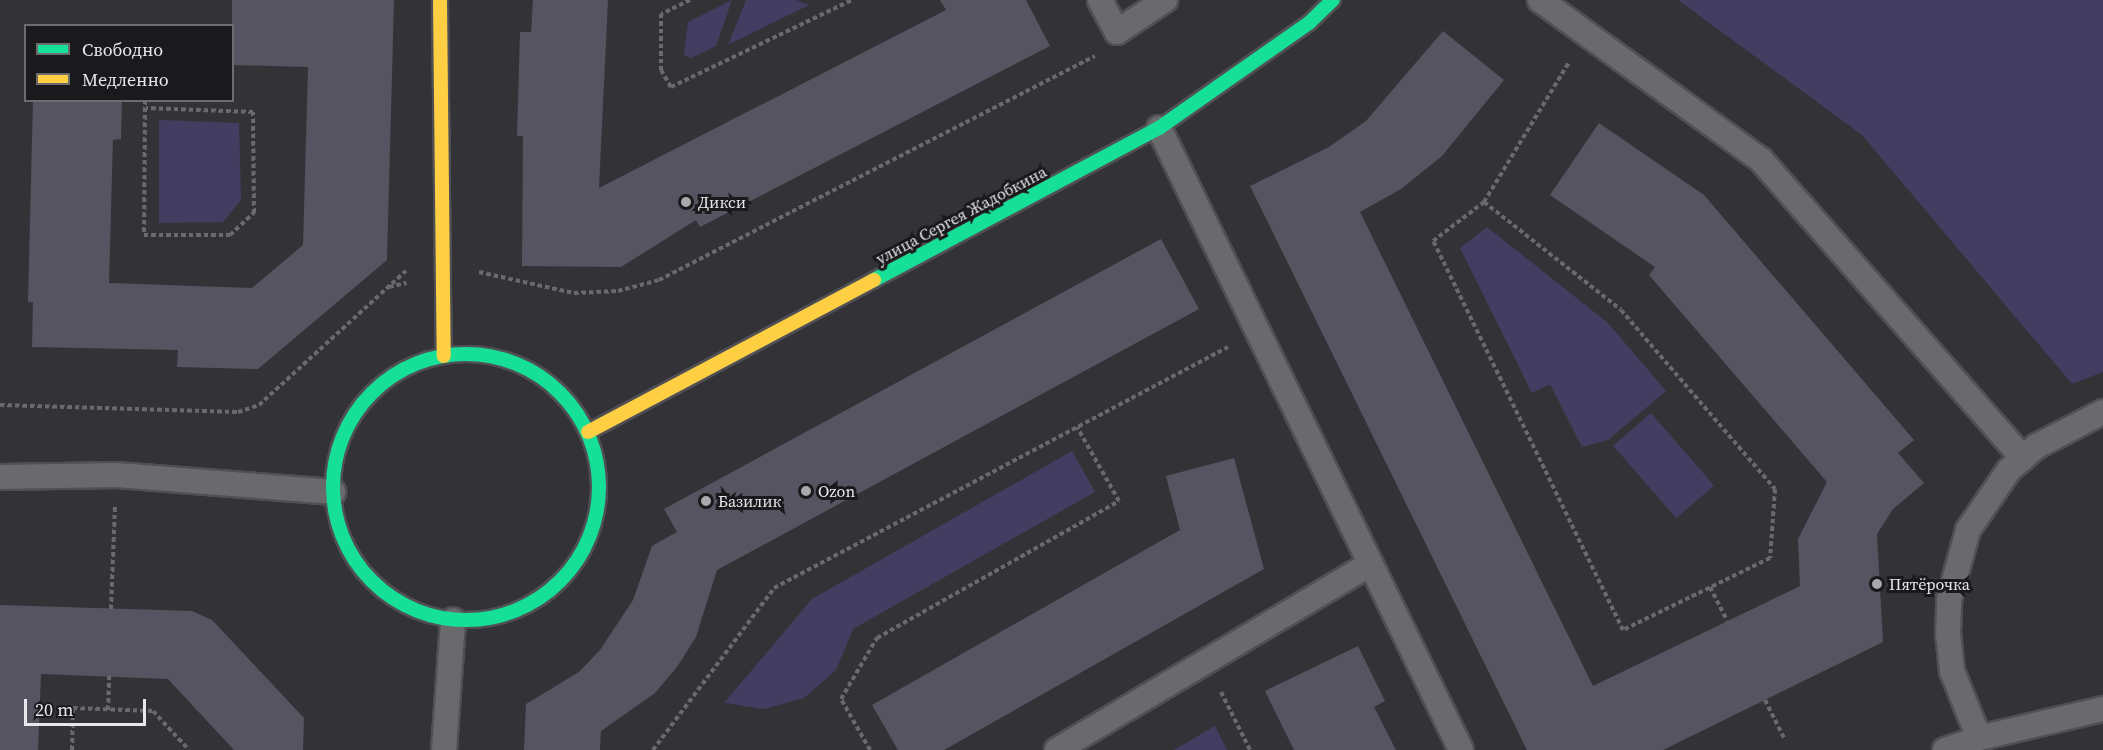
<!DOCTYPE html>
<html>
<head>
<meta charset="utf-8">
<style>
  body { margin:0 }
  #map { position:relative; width:2103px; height:750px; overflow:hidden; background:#333337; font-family:"Source Serif 4",serif }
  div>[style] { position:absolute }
  .green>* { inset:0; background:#433d61; transform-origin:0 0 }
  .building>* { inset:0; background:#565461 }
  .path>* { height:4px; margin-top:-2px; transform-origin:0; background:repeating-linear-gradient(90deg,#6a6a6d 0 4.5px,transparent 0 7.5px) }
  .roads { filter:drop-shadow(2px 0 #505054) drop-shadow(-2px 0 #505054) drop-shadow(0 2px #505054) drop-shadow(0 -2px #505054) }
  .lane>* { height:24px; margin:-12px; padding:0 12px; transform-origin:12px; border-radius:12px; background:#6a6a6d }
  .fast>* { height:14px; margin:-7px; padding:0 7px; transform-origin:7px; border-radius:7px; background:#16e098 }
  .fast>.ring { margin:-7px; padding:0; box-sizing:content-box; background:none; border:14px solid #16e098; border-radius:50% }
  .slow>* { height:14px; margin:-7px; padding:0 7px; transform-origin:7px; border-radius:7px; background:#ffcf43 }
  .dots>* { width:16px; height:16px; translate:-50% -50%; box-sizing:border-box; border:3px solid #1a1a1d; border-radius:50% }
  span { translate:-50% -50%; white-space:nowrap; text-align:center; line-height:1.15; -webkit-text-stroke:6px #1a1a1d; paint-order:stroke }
  .poi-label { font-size:16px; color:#e7e7ec }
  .left { translate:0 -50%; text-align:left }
  .street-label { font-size:16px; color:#e7e7ec }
  .legend { position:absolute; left:24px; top:24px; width:210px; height:78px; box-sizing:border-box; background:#1a1a1d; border:2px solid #6c6c70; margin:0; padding:8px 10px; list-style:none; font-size:18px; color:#e7e7ec }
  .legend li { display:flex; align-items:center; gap:12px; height:30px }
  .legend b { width:30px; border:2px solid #6c6c70 }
  .scale { position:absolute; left:24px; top:699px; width:122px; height:27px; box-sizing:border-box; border:3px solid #e7e7ec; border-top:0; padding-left:8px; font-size:18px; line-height:21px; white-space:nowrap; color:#e7e7ec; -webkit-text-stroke:4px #1a1a1d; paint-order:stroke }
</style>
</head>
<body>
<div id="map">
  <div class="green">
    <div style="clip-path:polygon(732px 0,716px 46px,691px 58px,684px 55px,688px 22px)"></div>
    <div style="clip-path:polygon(746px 0,796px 0,809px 5px,728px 45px)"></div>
    <div style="clip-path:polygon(1678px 0,2103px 0,2103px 372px,2072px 384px,1862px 135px)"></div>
    <div style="clip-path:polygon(159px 120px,239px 123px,241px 200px,223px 222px,159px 223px)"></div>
    <div style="clip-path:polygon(1487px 227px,1608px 323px,1666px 391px,1608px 440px,1582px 447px,1550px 384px,1532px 393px,1460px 248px)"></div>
    <div style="left:1651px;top:413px;width:96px;height:50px;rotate:49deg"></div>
    <div style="clip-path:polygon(1072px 451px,1095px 492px,853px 629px,836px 670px,804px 698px,764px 709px,724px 703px,812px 599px)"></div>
    <div style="clip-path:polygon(1215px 726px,1227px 750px,1174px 750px)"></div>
  </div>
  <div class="building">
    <div style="clip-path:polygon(232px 0,394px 0,387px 260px,258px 369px,177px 367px,178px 350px,32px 347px,33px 302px,28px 302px,33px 100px,122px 100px,121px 139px,113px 140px,109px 283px,252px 288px,303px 245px,308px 67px,232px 65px)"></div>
    <div style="clip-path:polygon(533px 0,608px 0,599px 188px,946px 10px,940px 0,1026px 0,1050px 46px,700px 227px,696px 220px,621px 267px,522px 266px,523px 136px,517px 136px,520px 32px,531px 32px)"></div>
    <div style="clip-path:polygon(1443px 31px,1504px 80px,1442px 156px,1401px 189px,1360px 212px,1593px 686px,1800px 586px,1798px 539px,1827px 482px,1649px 275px,1655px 267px,1550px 195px,1599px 123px,1704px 195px,1914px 440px,1898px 453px,1924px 483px,1893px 509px,1877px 534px,1883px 642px,1663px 750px,1527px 750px,1250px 186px,1329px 147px,1366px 121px)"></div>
    <div style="clip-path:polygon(1161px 239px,1199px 309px,717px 570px,696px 637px,677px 667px,655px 693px,601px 731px,600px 750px,524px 750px,526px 704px,579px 672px,600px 650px,633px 600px,652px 546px,677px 532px,664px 509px)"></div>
    <div style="clip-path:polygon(1234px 458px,1264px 569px,944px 750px,898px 750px,872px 705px,1180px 530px,1166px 476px)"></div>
    <div style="clip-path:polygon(0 605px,192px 611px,212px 620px,304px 718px,303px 750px,234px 750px,168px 679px,41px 674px,38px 750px,0 750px)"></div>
    <div style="clip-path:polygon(1358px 646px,1385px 701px,1374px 707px,1396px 750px,1294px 750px,1265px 691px)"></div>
  </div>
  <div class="path">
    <div style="left:690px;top:0;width:32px;rotate:154deg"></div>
    <div style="left:661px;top:14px;width:56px;rotate:90deg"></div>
    <div style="left:661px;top:70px;width:20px;rotate:60deg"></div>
    <div style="left:671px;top:87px;width:201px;rotate:-25.7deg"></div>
    <div style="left:145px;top:100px;width:135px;rotate:90.4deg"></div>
    <div style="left:144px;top:235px;width:86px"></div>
    <div style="left:230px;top:235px;width:33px;rotate:-43deg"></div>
    <div style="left:254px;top:213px;width:101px;rotate:-90.6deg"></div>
    <div style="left:253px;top:112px;width:107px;rotate:-177.9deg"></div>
    <div style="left:1484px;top:202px;width:174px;rotate:38.2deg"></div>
    <div style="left:1621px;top:310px;width:236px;rotate:49.3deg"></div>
    <div style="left:1775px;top:489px;width:69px;rotate:94.1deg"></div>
    <div style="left:1770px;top:558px;width:164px;rotate:153.9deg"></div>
    <div style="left:1623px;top:630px;width:433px;rotate:-116deg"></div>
    <div style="left:1433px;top:241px;width:64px;rotate:-37.4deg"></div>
    <div style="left:1484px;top:202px;width:164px;rotate:-58.7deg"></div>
    <div style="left:479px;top:272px;width:97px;rotate:12.5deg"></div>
    <div style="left:574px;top:293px;width:44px;rotate:-2.6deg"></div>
    <div style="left:618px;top:291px;width:42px;rotate:-15deg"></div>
    <div style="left:659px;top:280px;width:490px;rotate:-27.2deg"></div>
    <div style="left:389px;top:287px;width:18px;rotate:-13deg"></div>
    <div style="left:0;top:405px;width:238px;rotate:1.7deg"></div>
    <div style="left:238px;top:412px;width:22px;rotate:-18deg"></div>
    <div style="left:259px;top:405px;width:199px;rotate:-42.4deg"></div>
    <div style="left:1710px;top:587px;width:38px;rotate:63deg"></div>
    <div style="left:111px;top:609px;width:103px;rotate:-87.8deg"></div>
    <div style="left:1221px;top:692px;width:65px;rotate:63.4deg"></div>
    <div style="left:1765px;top:700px;width:42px;rotate:63.4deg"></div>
    <div style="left:108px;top:710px;width:34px;rotate:-88deg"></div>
    <div style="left:72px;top:750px;width:42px;rotate:-88.6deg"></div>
    <div style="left:73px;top:708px;width:80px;rotate:2.1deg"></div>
    <div style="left:153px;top:711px;width:53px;rotate:47.3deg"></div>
    <div style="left:653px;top:750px;width:202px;rotate:-53.2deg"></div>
    <div style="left:774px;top:588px;width:514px;rotate:-27.96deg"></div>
    <div style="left:870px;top:750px;width:59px;rotate:-119.6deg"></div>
    <div style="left:841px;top:699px;width:71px;rotate:-59.5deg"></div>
    <div style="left:877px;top:638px;width:278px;rotate:-29.5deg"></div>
    <div style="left:1119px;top:501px;width:85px;rotate:-119.6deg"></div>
  </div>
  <div class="roads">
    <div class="lane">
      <div style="left:1100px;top:0;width:36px;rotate:62deg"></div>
      <div style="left:1117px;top:32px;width:58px;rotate:-33.7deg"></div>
      <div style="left:1540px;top:0;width:273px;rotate:35.9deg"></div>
      <div style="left:1761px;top:160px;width:397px;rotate:48.7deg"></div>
      <div style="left:1159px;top:128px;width:691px;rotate:64.1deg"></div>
      <div style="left:0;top:477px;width:117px;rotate:-1deg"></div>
      <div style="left:117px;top:475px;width:217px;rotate:4.5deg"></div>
      <div style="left:1979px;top:738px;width:72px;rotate:-111.9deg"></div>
      <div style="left:1952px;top:671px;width:36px;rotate:-96deg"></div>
      <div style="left:1948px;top:635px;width:36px;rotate:-88deg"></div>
      <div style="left:1949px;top:599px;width:72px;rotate:-74.6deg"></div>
      <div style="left:1968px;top:530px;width:73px;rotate:-55.7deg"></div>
      <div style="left:2009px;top:470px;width:37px;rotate:-41deg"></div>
      <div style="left:2037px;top:446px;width:74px;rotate:-27.3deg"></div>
      <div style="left:444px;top:750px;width:130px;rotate:-86deg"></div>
      <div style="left:1057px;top:750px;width:364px;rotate:-30.7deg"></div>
      <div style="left:1945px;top:750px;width:36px;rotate:-19deg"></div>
      <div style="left:1979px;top:738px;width:127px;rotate:-13.2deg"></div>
    </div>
    <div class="fast">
      <div style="left:874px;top:280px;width:323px;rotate:-28.1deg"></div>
      <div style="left:1159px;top:128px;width:183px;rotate:-35deg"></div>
      <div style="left:1309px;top:23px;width:33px;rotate:-44deg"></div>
      <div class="ring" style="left:333px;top:354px;width:252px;height:252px"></div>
    </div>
    <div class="slow">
      <div style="left:440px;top:0;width:356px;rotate:89.4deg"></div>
      <div style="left:588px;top:432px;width:324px;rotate:-28deg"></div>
    </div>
  </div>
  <div class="dots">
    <div style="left:686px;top:202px;background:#a8a8ad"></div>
    <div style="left:806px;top:491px;background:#a8a8ad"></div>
    <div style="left:706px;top:501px;background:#a8a8ad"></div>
    <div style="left:1877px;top:584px;background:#a8a8ad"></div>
  </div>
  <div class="poi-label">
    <span class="left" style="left:698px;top:202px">Дикси</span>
    <span class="left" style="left:818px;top:491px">Ozon</span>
    <span class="left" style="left:718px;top:501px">Базилик</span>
    <span class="left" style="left:1889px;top:584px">Пятёрочка</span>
  </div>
  <div class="street-label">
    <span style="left:961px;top:215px;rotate:-28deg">улица Сергея Жадобкина</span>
  </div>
  <ul class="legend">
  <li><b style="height:8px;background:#16e098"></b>Свободно</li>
  <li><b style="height:8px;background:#ffcf43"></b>Медленно</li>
  </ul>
  <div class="scale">20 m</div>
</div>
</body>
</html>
